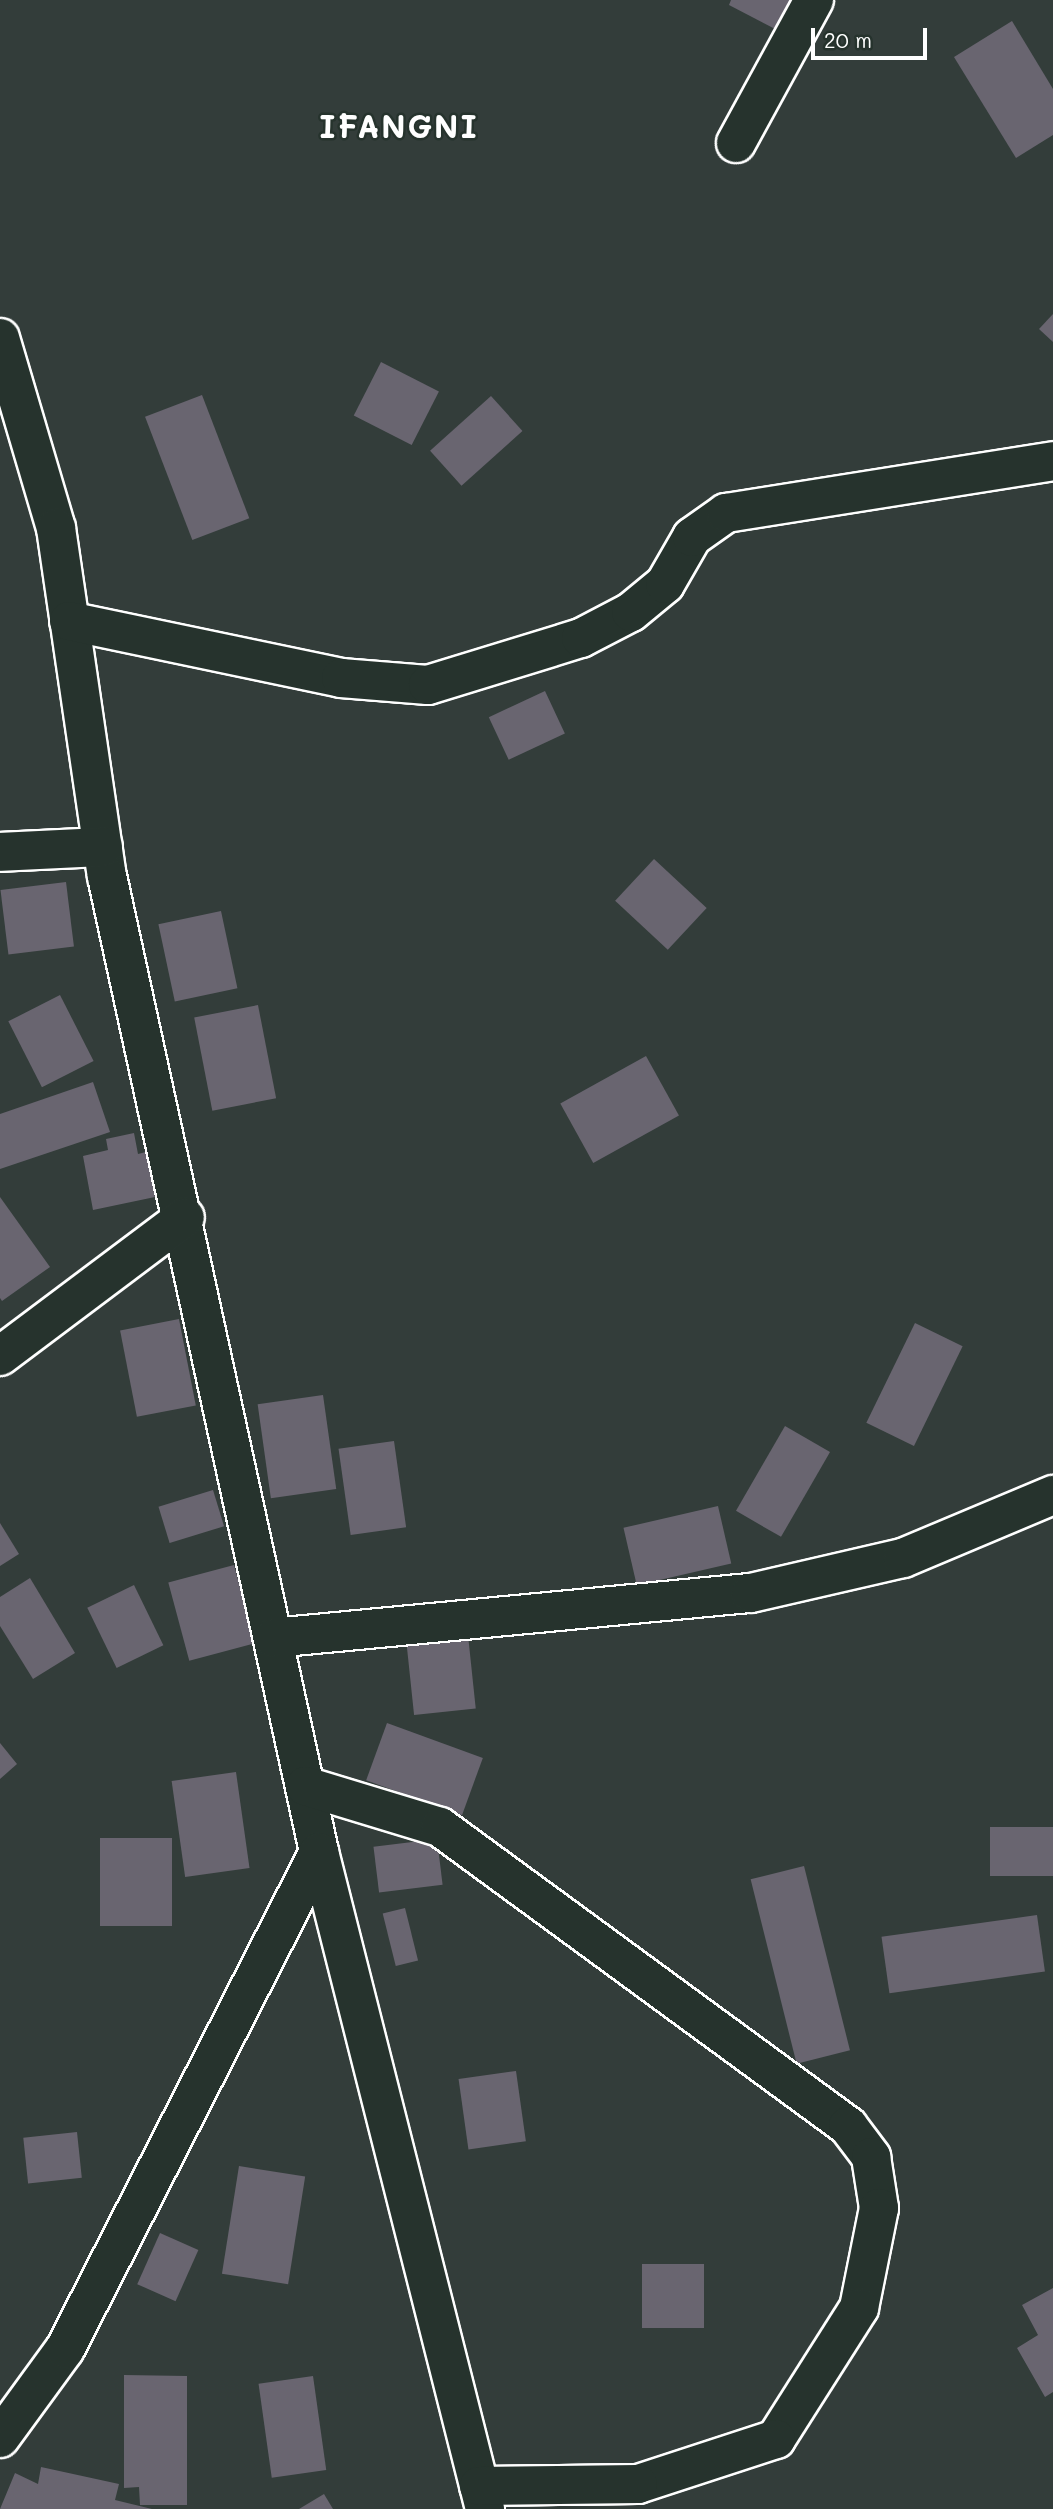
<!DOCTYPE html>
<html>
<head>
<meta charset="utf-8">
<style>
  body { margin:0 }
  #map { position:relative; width:1053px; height:2509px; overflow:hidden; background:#333d3a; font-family:Mali,sans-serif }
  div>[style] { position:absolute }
  .building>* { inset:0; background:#696570; transform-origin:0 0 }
  .roads { filter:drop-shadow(2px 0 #fff) drop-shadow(-2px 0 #fff) drop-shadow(0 2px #fff) drop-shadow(0 -2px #fff) }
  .minor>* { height:38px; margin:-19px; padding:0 19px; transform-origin:19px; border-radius:19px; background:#26332d }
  span { translate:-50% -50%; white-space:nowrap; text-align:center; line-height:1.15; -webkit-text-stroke:5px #26332d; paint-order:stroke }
  .district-label { font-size:32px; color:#fff; font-weight:700; letter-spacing:2px }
  .scale { position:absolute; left:811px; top:28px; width:116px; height:32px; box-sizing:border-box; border:4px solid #fff; border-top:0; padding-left:9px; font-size:21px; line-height:24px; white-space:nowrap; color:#fff; -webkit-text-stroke:5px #26332d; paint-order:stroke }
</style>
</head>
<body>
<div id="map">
  <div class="building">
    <div style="clip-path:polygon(731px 0,797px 0,781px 32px,729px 5px)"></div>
    <div style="clip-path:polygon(1012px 21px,1053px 89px,1053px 135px,1016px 158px,954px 57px)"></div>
    <div style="clip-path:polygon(1053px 314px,1053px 342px,1039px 329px)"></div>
    <div style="left:381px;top:362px;width:65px;height:60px;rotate:27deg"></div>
    <div style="left:202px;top:395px;width:132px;height:61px;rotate:69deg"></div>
    <div style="left:491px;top:396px;width:47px;height:82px;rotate:48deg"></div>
    <div style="left:545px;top:691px;width:47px;height:62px;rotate:65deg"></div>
    <div style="left:654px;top:859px;width:72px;height:57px;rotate:43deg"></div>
    <div style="left:66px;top:882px;width:65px;height:66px;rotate:83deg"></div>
    <div style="left:221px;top:911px;width:79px;height:64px;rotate:78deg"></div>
    <div style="left:60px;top:995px;width:74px;height:58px;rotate:63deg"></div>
    <div style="left:258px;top:1005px;width:95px;height:65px;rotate:79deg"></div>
    <div style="left:646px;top:1056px;width:68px;height:98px;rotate:61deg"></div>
    <div style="clip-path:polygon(93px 1082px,110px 1132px,0 1169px,0 1114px)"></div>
    <div style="clip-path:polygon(134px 1133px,138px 1154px,146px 1152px,155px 1197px,93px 1210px,83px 1156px,108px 1150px,106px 1139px)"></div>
    <div style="clip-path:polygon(0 1197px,50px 1267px,2px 1301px,0 1298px)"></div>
    <div style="left:179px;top:1319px;width:88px;height:60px;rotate:79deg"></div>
    <div style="left:915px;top:1323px;width:53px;height:111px;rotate:26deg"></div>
    <div style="left:323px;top:1395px;width:95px;height:66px;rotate:82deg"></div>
    <div style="left:785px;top:1426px;width:52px;height:98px;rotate:30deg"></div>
    <div style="left:394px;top:1441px;width:87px;height:56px;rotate:82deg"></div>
    <div style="left:213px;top:1490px;width:38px;height:57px;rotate:73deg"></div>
    <div style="left:718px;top:1506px;width:59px;height:97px;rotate:77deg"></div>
    <div style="clip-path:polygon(0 1523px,19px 1554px,0 1566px)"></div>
    <div style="left:234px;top:1565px;width:81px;height:68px;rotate:75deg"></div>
    <div style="clip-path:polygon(30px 1578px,75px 1653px,33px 1679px,0 1626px,0 1597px)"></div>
    <div style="left:134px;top:1585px;width:67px;height:52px;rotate:64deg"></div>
    <div style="left:468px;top:1635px;width:74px;height:62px;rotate:84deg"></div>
    <div style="left:387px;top:1723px;width:102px;height:61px;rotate:20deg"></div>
    <div style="clip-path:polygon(0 1743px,17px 1764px,0 1779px)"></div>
    <div style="left:236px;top:1772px;width:97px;height:65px;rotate:82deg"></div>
    <div style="left:1053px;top:1827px;width:49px;height:63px;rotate:90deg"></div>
    <div style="left:100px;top:1838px;width:72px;height:88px"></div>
    <div style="left:437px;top:1839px;width:46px;height:64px;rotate:83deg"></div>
    <div style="left:804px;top:1866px;width:190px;height:55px;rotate:76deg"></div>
    <div style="left:405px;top:1908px;width:54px;height:23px;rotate:76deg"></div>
    <div style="left:1037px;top:1915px;width:57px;height:157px;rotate:82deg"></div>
    <div style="left:516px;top:2071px;width:71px;height:58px;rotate:82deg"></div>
    <div style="left:77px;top:2132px;width:46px;height:54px;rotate:84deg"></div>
    <div style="left:239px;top:2166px;width:67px;height:109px;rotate:9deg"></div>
    <div style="left:160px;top:2233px;width:42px;height:56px;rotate:24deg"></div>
    <div style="left:642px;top:2264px;width:62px;height:64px"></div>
    <div style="clip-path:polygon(1053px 2288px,1053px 2392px,1045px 2397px,1017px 2348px,1038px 2335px,1022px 2305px)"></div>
    <div style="clip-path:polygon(124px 2375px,187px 2376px,187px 2505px,140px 2505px,139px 2487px,124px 2488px)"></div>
    <div style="left:313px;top:2376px;width:95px;height:55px;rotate:82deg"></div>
    <div style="clip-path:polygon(41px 2467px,119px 2484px,115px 2500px,152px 2509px,0 2509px,15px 2473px,38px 2484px)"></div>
    <div style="clip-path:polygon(324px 2494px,333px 2509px,299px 2509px)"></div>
  </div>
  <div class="roads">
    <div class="minor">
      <div style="left:736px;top:143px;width:163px;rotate:-61.4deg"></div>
      <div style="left:0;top:338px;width:198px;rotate:73.6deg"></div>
      <div style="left:56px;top:528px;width:352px;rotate:81.7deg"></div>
      <div style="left:107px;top:876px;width:999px;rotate:77.74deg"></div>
      <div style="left:319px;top:1852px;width:678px;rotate:75.82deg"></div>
      <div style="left:69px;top:621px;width:278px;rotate:11.8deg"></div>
      <div style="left:341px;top:678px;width:87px;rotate:4.6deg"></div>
      <div style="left:428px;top:685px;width:160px;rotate:-17.1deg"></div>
      <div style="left:581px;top:638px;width:56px;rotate:-27.5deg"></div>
      <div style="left:631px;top:612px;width:44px;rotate:-39.5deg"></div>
      <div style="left:665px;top:584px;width:54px;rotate:-60.1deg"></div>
      <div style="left:692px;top:537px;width:42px;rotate:-35.2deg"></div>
      <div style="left:726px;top:513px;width:331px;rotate:-9deg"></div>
      <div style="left:0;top:852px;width:103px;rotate:-2.8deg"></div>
      <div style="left:0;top:1356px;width:231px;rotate:-36.9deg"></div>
      <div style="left:273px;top:1638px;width:480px;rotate:-5.4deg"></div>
      <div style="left:751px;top:1593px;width:156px;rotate:-13deg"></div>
      <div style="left:903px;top:1558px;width:163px;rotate:-22.8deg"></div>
      <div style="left:305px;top:1786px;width:141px;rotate:16.9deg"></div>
      <div style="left:440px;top:1827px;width:506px;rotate:36.24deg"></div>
      <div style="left:848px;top:2126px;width:39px;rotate:53deg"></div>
      <div style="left:871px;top:2157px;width:52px;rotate:81.1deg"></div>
      <div style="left:879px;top:2208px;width:102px;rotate:101.3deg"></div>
      <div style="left:859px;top:2308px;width:155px;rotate:122.4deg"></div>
      <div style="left:776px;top:2439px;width:145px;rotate:161.9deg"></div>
      <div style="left:638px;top:2484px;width:159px;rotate:179.3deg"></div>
      <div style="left:0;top:2438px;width:110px;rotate:-53.9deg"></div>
      <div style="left:65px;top:2349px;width:558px;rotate:-62.93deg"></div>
    </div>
  </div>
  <div class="district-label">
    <span style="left:399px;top:125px">IFANGNI</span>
  </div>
  <div class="scale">20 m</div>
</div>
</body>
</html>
